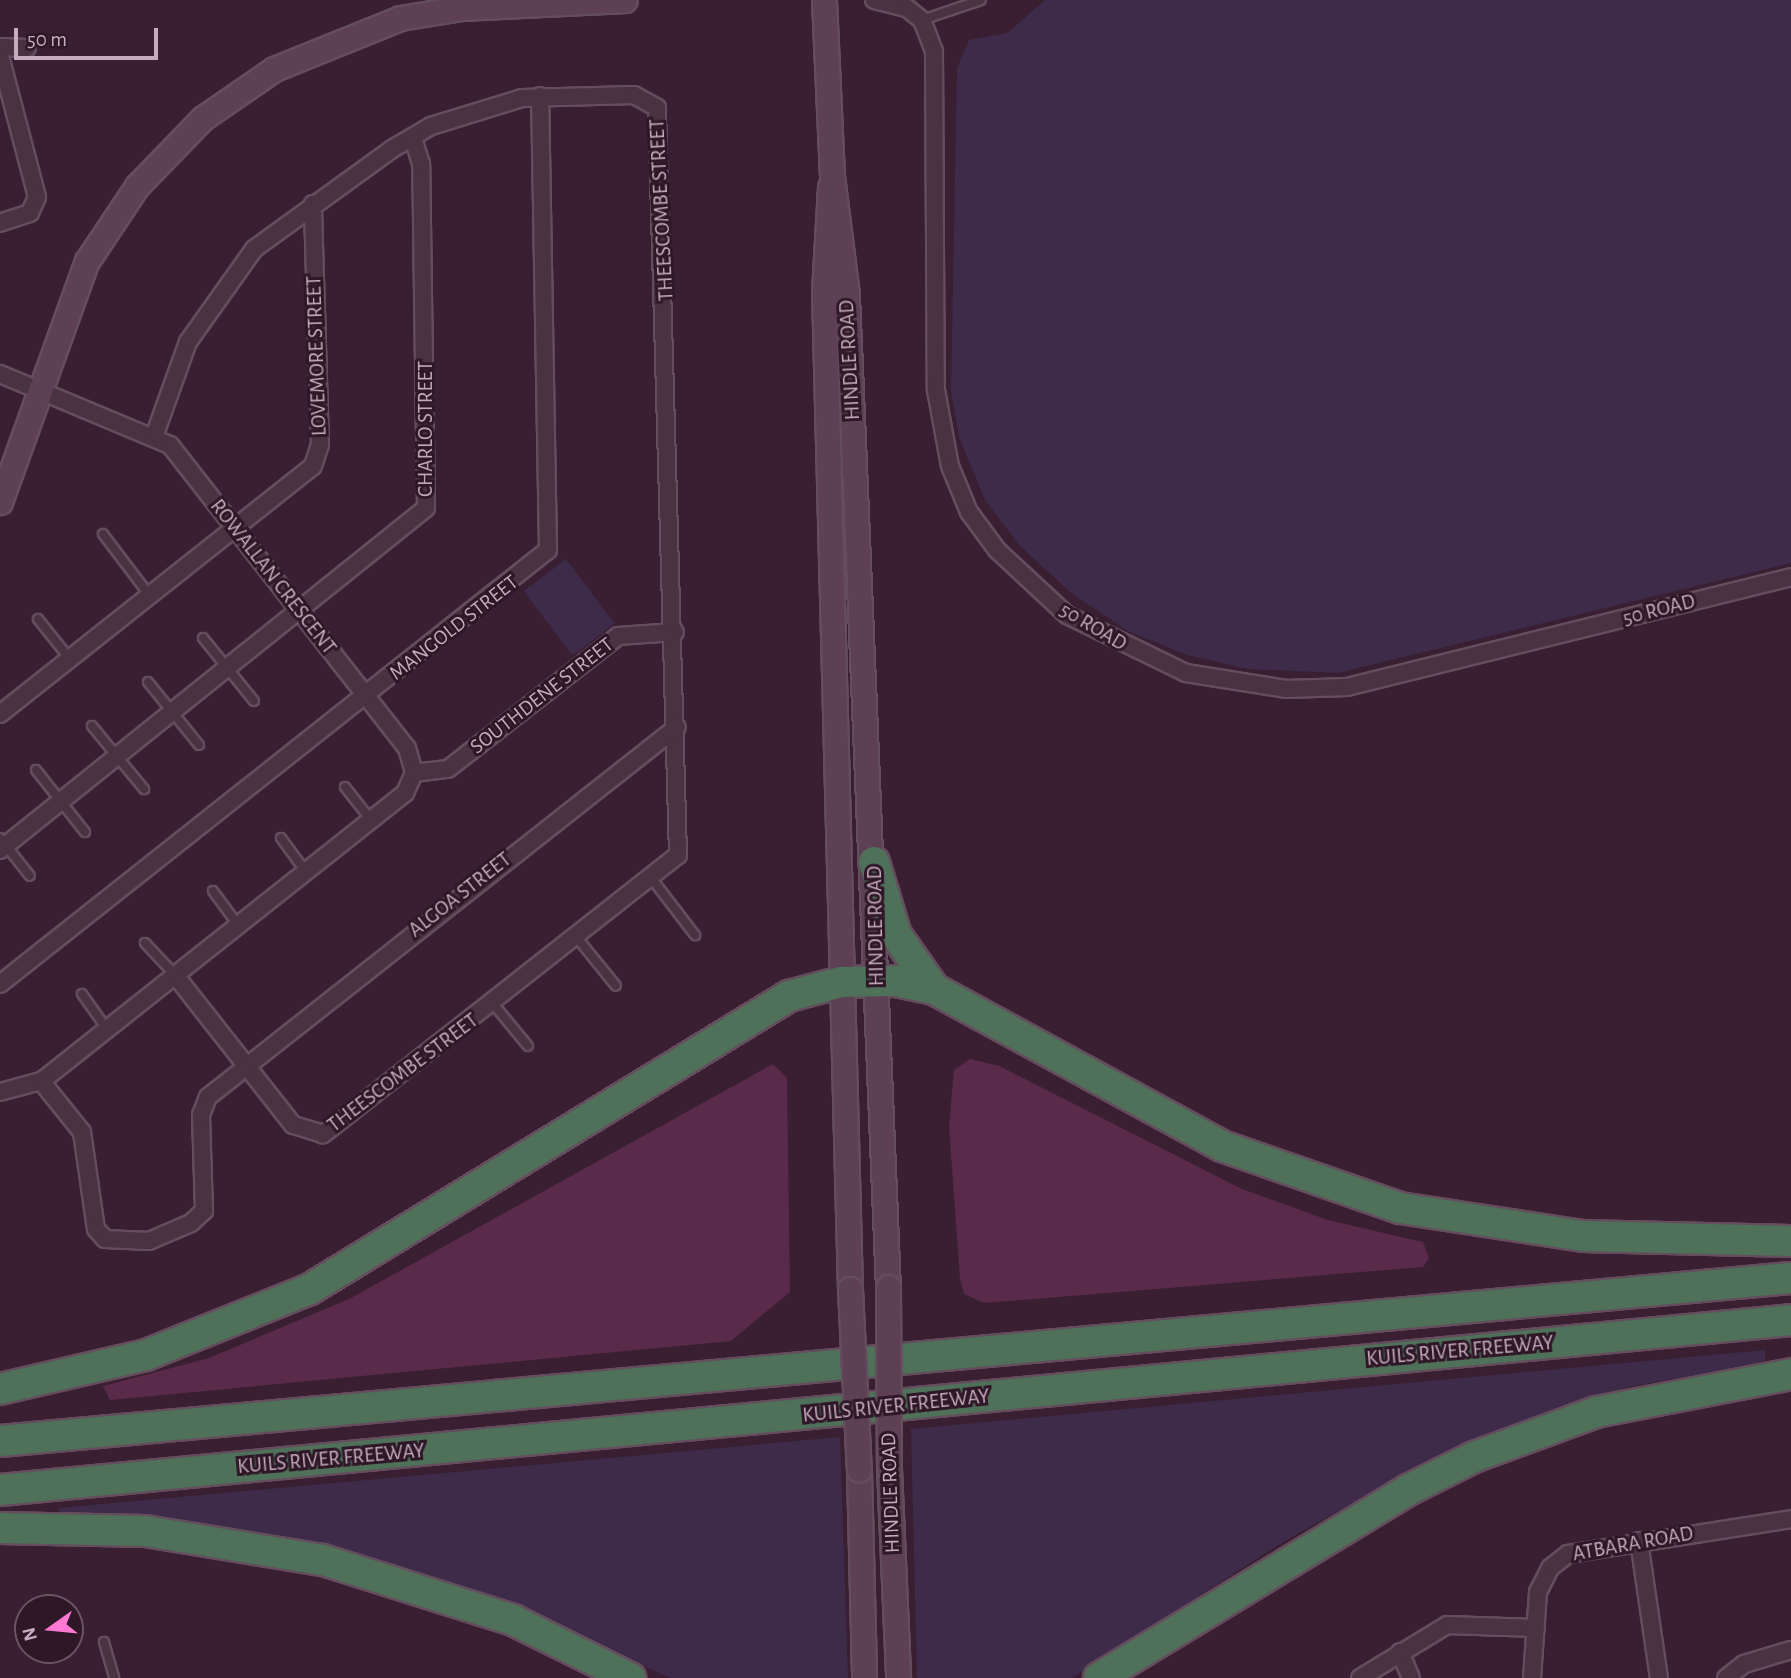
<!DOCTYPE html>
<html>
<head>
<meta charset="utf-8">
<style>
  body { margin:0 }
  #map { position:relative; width:1791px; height:1678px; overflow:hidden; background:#391f31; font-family:"Alegreya Sans",sans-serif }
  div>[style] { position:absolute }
  .green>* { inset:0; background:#3d2b49; transform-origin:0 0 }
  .water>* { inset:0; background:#592a4a }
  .roads { filter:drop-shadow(2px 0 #644d5d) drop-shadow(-2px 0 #644d5d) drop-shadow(0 2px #644d5d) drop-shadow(0 -2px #644d5d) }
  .lane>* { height:8px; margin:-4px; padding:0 4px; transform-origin:4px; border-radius:4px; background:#493242 }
  .street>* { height:16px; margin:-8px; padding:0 8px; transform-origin:8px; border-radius:8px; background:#493242 }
  .secondary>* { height:23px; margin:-11.5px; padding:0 11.5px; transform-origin:11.5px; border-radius:11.5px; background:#5d4053 }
  .highway>* { height:30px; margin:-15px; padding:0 15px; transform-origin:15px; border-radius:15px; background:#4f7059 }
  .bridges { filter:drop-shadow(2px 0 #644d5d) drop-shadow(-2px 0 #644d5d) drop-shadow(0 2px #644d5d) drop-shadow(0 -2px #644d5d) }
  .secondary-bridge>* { height:23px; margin:-11.5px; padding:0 11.5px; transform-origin:11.5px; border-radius:11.5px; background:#5d4053 }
  span { translate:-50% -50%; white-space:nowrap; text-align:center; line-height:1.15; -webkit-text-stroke:6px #2e1827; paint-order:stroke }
  .street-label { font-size:21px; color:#c6acbe }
  .north { position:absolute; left:14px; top:1594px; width:70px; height:70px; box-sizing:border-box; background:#2e1827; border:2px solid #6b5363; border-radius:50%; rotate:255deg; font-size:19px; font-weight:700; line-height:28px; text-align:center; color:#c6acbe }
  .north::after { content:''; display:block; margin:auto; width:24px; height:32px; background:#ff78d3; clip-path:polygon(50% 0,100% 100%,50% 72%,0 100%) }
  .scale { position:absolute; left:14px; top:28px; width:144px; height:32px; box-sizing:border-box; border:4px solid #c6acbe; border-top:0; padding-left:9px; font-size:21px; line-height:24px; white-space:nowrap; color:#c6acbe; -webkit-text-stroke:5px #2e1827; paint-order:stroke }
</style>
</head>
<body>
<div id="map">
  <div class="green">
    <div style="clip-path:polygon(1045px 0,1791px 0,1791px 563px,1338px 673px,1248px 669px,1187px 655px,1128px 631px,1071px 593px,1019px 545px,985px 500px,959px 437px,951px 391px,957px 68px,969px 40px,1007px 33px)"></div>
    <div style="left:566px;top:559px;width:81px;height:53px;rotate:53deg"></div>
    <div style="clip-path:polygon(1765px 1350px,1765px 1363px,1628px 1387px,1422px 1465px,1283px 1542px,1072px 1678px,917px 1678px,911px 1429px)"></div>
    <div style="clip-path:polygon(840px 1437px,848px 1678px,670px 1678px,530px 1613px,367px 1557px,210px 1526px,60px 1517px,59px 1508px)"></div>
  </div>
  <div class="water">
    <div style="clip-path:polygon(970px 1059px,999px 1066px,1242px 1189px,1328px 1220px,1423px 1242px,1429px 1258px,1423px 1267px,984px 1303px,964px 1294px,960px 1279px,949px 1127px,954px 1070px)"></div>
    <div style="clip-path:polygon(773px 1064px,787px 1078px,790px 1292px,731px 1341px,110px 1400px,103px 1386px,209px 1358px,349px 1299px)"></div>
  </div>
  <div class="roads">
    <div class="lane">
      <div style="left:922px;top:20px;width:62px;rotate:-18.7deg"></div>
      <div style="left:103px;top:534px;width:78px;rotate:52.8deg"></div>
      <div style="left:38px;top:619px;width:51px;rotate:51.3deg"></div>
      <div style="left:203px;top:638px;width:81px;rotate:51deg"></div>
      <div style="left:148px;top:682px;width:81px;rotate:51deg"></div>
      <div style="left:92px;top:726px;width:82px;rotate:50.5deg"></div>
      <div style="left:36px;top:770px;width:79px;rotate:51.7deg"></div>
      <div style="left:345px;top:787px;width:42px;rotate:51.8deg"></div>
      <div style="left:0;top:838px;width:48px;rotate:51.7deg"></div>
      <div style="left:281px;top:838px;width:42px;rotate:53.7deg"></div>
      <div style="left:652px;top:879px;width:71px;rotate:52.5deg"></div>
      <div style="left:213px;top:891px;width:42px;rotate:53.7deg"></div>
      <div style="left:578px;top:939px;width:60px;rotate:51deg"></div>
      <div style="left:145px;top:943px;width:44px;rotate:46.8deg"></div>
      <div style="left:82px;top:994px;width:43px;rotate:54.5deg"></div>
      <div style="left:494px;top:1005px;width:53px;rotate:50.3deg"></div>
      <div style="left:104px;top:1642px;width:37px;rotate:74deg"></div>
    </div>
    <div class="street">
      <div style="left:874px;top:0;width:34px;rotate:14deg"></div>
      <div style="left:907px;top:8px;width:19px;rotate:39deg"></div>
      <div style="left:922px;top:20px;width:34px;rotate:69deg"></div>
      <div style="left:934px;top:52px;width:338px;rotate:89.7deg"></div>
      <div style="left:936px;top:390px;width:77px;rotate:79.6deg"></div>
      <div style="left:950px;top:466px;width:50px;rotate:67.6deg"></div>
      <div style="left:969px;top:512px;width:47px;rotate:53.6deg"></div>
      <div style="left:997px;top:550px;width:96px;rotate:42.9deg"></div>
      <div style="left:1067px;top:615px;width:132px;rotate:26deg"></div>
      <div style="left:1186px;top:673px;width:101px;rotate:9.1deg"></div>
      <div style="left:1286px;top:689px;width:61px;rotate:-1.9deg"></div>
      <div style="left:1347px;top:687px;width:457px;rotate:-13.9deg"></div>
      <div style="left:0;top:47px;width:27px;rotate:2deg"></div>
      <div style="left:0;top:56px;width:146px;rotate:75.3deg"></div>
      <div style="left:37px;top:197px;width:17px;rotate:114deg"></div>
      <div style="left:30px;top:213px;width:32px;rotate:162deg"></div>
      <div style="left:0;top:374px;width:184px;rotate:22.7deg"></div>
      <div style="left:170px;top:445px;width:385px;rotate:52deg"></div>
      <div style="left:407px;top:748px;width:26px;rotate:74deg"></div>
      <div style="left:414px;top:773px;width:22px;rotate:114deg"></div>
      <div style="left:405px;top:793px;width:464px;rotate:141.6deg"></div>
      <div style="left:41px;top:1081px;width:42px;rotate:165deg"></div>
      <div style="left:155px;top:434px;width:98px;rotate:-70.3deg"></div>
      <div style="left:188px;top:342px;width:114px;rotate:-54.6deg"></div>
      <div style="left:254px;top:249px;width:170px;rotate:-35.9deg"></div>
      <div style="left:392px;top:149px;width:45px;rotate:-30.5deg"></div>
      <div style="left:431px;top:126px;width:95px;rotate:-17.1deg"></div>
      <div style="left:522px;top:98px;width:112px;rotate:-1.5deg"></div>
      <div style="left:634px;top:95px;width:26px;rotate:29deg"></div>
      <div style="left:657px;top:108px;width:747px;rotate:88.39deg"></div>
      <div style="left:678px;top:855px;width:452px;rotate:141.8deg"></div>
      <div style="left:323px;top:1134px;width:31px;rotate:-163deg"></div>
      <div style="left:293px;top:1125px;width:191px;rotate:-128.2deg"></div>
      <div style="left:0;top:714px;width:399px;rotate:-38.4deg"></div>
      <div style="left:313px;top:466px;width:22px;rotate:-72deg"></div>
      <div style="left:320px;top:445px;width:241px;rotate:-91.7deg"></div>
      <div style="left:414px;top:773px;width:34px;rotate:-7deg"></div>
      <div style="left:448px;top:769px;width:216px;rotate:-38deg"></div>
      <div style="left:618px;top:636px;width:57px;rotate:-4deg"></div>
      <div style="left:0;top:850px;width:546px;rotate:-38.76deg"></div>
      <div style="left:426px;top:508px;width:344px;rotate:-90.8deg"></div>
      <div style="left:421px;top:164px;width:28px;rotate:-107deg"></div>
      <div style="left:0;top:984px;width:699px;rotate:-38.38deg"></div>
      <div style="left:548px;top:550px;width:454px;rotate:-91deg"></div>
      <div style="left:41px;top:1081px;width:65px;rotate:51.2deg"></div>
      <div style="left:82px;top:1132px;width:98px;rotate:81.8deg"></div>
      <div style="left:96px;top:1229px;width:13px;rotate:48deg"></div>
      <div style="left:105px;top:1239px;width:44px;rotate:2.6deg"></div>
      <div style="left:149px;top:1241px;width:46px;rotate:-23.2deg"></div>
      <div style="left:191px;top:1223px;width:18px;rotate:-43deg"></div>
      <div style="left:204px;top:1211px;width:96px;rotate:-91.8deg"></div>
      <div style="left:201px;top:1115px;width:19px;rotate:-69deg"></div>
      <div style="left:208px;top:1097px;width:597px;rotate:-38.27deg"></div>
      <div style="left:1639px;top:1541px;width:138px;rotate:81.7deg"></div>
      <div style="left:1400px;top:1652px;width:28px;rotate:67deg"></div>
      <div style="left:1360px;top:1678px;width:102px;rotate:-31.3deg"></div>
      <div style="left:1447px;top:1625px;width:89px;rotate:1.9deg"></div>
      <div style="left:1532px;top:1678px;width:86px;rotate:-86deg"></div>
      <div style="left:1538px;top:1592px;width:27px;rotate:-63deg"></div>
      <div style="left:1550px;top:1568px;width:23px;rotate:-38deg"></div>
      <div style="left:1568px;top:1554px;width:226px;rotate:-8.9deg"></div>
      <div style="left:1726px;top:1678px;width:23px;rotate:-38deg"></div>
      <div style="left:1744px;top:1664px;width:49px;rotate:-16.6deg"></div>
    </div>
    <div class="secondary">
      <div style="left:824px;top:0;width:176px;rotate:87.4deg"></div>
      <div style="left:832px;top:176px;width:119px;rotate:82.8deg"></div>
      <div style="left:847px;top:294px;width:994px;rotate:87.64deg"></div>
      <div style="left:830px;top:187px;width:104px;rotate:93.3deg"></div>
      <div style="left:824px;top:291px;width:998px;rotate:88.51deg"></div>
      <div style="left:0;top:502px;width:256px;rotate:-70.2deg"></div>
      <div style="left:87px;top:261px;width:90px;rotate:-56.3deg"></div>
      <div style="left:137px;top:186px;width:95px;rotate:-45.9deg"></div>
      <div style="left:203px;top:118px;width:86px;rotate:-34.6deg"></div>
      <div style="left:274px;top:69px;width:136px;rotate:-22deg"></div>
      <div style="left:400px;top:18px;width:63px;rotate:-9.2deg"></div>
      <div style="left:462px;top:8px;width:163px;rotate:-2.8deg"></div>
      <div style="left:889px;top:1468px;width:210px;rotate:87.5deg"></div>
      <div style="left:859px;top:1470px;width:208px;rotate:88.6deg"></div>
    </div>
    <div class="highway">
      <div style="left:874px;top:862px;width:76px;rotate:73.2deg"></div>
      <div style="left:896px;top:935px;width:66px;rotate:54.9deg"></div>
      <div style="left:0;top:1389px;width:150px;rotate:-13.1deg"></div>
      <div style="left:146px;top:1355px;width:177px;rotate:-21.9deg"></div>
      <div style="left:310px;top:1289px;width:562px;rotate:-31.45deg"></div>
      <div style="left:789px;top:996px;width:54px;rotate:-15.1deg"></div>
      <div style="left:841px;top:982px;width:55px;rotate:-1deg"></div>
      <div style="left:896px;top:981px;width:39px;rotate:12deg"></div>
      <div style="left:934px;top:989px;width:328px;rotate:28.6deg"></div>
      <div style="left:1222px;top:1146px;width:188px;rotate:19.2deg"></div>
      <div style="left:1400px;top:1208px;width:185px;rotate:8.7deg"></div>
      <div style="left:1583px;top:1236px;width:208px;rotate:1.4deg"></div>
      <div style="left:0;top:1441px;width:1798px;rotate:-5.2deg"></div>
      <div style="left:0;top:1490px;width:1799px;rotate:-5.42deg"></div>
      <div style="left:0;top:1528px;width:145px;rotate:1.2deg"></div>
      <div style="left:145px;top:1531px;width:180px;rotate:9.3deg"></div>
      <div style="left:323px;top:1560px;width:199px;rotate:17.5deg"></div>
      <div style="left:513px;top:1620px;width:131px;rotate:26.4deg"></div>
      <div style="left:1099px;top:1678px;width:362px;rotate:-31.3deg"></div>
      <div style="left:1408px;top:1490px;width:74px;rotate:-26.6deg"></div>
      <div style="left:1474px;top:1457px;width:130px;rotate:-20.2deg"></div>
      <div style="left:1596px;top:1412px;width:199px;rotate:-11deg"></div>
    </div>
  </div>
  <div class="bridges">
    <div class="secondary-bridge">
      <div style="left:888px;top:1287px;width:181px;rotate:89.7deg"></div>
      <div style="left:850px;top:1289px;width:181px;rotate:87.2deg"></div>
    </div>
  </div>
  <div class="street-label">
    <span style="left:662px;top:210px;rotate:-93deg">THEESCOMBE STREET</span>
    <span style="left:317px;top:356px;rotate:-92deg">LOVEMORE STREET</span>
    <span style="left:850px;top:360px;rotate:-93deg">HINDLE ROAD</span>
    <span style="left:426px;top:429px;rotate:-90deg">CHARLO STREET</span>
    <span style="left:273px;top:577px;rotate:52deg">ROWALLAN CRESCENT</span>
    <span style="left:1659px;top:610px;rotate:-14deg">50 ROAD</span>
    <span style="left:1093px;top:627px;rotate:31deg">50 ROAD</span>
    <span style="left:454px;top:628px;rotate:-38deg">MANGOLD STREET</span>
    <span style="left:542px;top:696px;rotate:-38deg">SOUTHDENE STREET</span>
    <span style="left:460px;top:895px;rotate:-38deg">ALGOA STREET</span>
    <span style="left:876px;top:926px;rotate:-91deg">HINDLE ROAD</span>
    <span style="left:403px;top:1073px;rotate:-37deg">THEESCOMBE STREET</span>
    <span style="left:1460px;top:1351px;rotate:-5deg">KUILS RIVER FREEWAY</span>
    <span style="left:896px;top:1406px;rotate:-6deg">KUILS RIVER FREEWAY</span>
    <span style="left:331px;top:1459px;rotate:-5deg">KUILS RIVER FREEWAY</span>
    <span style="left:891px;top:1493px;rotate:-92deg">HINDLE ROAD</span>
    <span style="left:1633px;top:1544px;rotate:-10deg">ATBARA ROAD</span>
  </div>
  <div class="north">N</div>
  <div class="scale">50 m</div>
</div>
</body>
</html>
